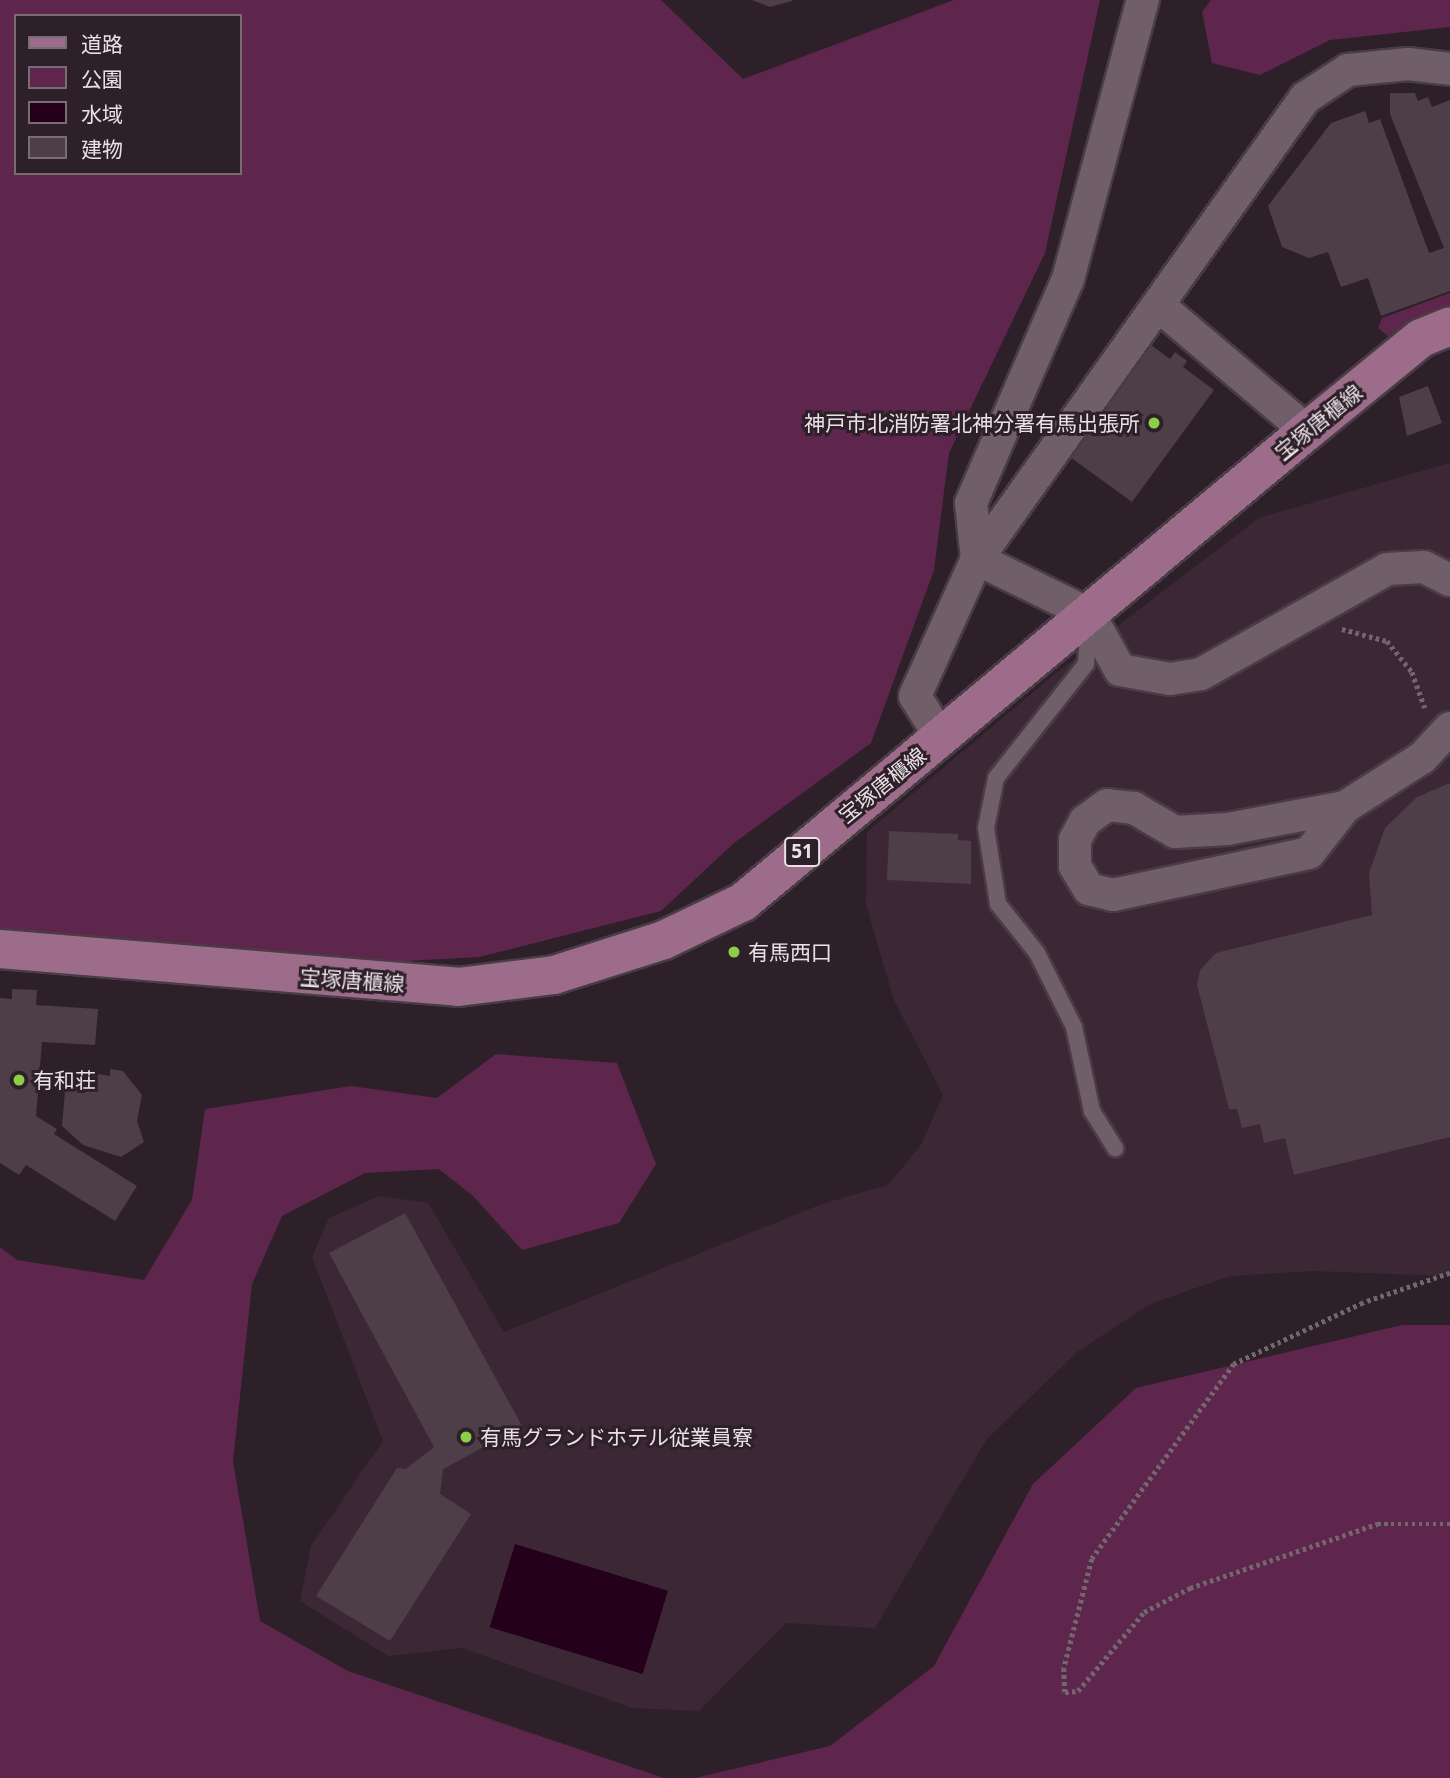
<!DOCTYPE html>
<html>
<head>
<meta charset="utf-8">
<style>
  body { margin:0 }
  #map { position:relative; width:1450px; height:1778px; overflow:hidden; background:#2e2029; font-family:"Noto Sans","Noto Sans JP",sans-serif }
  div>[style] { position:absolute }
  .built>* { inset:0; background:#3c2835 }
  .green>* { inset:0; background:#5e264c }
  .water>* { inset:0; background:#25001a; transform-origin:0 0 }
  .building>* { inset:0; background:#4d3e47 }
  .path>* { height:4.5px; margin-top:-2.25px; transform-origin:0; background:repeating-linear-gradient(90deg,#73676e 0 3.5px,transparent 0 7px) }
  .roads { filter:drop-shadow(2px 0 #493d45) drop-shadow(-2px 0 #493d45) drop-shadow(0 2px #493d45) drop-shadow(0 -2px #493d45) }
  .lane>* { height:16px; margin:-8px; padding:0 8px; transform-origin:8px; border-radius:8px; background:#705f69 }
  .street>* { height:32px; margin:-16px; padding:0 16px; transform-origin:16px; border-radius:16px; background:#705f69 }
  .primary>* { height:38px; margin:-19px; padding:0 19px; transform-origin:19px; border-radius:19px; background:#9e6c8b }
  .dots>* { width:19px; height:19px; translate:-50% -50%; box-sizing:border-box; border:4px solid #2e2029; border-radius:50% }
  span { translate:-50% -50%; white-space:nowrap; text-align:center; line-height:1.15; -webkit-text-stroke:6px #2e2029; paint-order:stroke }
  .shield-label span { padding:2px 5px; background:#2e2029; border:2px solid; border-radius:5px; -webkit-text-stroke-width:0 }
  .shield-label { font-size:19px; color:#eae0e6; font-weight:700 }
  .street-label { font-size:21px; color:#eae0e6 }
  .poi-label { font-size:21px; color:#eae0e6 }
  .right { translate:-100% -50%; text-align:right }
  .left { translate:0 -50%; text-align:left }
  .legend { position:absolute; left:14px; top:14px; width:228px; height:161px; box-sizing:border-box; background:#2e2029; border:2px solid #796d75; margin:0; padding:9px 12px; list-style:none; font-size:21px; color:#eae0e6 }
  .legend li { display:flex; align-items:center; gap:14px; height:35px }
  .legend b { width:35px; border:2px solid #796d75 }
</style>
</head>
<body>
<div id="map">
  <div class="built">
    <div style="clip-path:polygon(1450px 463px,1450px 1276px,1314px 1271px,1230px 1276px,1150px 1304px,1077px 1352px,986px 1440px,875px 1628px,786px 1623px,699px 1711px,633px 1708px,462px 1648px,388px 1656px,300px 1601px,311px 1546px,383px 1441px,312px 1257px,329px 1218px,379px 1196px,428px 1203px,504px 1332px,822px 1204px,888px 1185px,921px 1145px,943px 1095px,894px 1000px,866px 905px,867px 832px,1056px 673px,1259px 518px)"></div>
  </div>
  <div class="green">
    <div style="clip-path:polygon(evenodd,0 0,661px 0,743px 79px,954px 0,1100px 0,1045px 253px,949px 453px,934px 570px,871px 743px,734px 843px,661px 911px,479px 957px,333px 965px,0 928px,0 0,16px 16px,240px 16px,240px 173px,16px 173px,16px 16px)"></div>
    <div style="clip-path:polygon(1211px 0,1450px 0,1450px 27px,1330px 40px,1260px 75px,1212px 63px,1202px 12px)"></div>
    <div style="clip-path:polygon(1450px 293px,1450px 308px,1413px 320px,1388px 336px,1378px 328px,1382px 318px)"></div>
    <div style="clip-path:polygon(496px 1054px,617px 1063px,656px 1164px,619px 1223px,522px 1250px,473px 1196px,439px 1169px,365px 1173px,282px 1216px,252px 1284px,233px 1461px,260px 1621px,348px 1671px,664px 1778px,0 1778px,0 1247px,17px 1260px,144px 1280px,192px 1200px,205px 1109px,351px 1086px,437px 1098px)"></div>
    <div style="clip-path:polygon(1402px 1325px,1450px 1325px,1450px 1778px,695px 1778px,830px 1746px,934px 1666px,1033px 1484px,1136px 1388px)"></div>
  </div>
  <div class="water">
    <div style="left:515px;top:1544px;width:160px;height:87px;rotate:17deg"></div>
  </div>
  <div class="building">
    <div style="clip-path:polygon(752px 0,792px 0,792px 1px,770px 7px)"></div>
    <div style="clip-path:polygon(1390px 93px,1415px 93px,1418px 101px,1428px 97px,1432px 107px,1450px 100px,1450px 291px,1381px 316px,1368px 278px,1341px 287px,1328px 252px,1309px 258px,1282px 247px,1268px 206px,1331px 123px,1365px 111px,1369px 123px,1380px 119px,1429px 253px,1444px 248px,1390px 114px)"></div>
    <div style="clip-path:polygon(1151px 345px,1170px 359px,1175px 352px,1187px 361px,1183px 367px,1214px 390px,1132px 502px,1070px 457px)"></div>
    <div style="clip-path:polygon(1428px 386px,1442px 423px,1407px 436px,1399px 397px)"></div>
    <div style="clip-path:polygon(1450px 783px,1450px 1137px,1294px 1175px,1285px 1138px,1264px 1143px,1260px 1124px,1242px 1128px,1237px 1109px,1229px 1109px,1197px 985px,1200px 970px,1216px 953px,1372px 915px,1369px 873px,1385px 828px,1417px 797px)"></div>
    <div style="clip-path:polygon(889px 831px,958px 834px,958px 840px,971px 841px,971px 884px,887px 880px)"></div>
    <div style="clip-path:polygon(12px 989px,37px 990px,36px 1005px,98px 1009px,95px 1045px,42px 1042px,36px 1116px,57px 1129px,54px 1134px,137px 1186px,115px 1221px,26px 1165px,19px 1175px,0 1163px,0 998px,12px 999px)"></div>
    <div style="clip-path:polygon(67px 1069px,110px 1076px,110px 1069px,123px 1071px,142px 1095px,137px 1121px,144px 1142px,121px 1157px,83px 1145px,62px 1126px)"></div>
    <div style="clip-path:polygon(405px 1213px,522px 1426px,443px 1469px,440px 1494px,471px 1514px,390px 1641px,316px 1596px,397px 1468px,406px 1469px,434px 1447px,329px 1253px)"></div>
  </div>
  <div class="path">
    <div style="left:1342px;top:629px;width:47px;rotate:14.9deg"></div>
    <div style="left:1387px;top:641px;width:40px;rotate:51deg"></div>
    <div style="left:1412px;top:672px;width:38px;rotate:70deg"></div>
    <div style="left:1450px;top:1273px;width:92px;rotate:161deg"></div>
    <div style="left:1363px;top:1303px;width:143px;rotate:154.7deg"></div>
    <div style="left:1234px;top:1364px;width:241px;rotate:126.1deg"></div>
    <div style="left:1092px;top:1559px;width:113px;rotate:104.4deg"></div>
    <div style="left:1064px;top:1668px;width:24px;rotate:88deg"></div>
    <div style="left:1065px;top:1692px;width:13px;rotate:-4deg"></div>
    <div style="left:1078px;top:1691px;width:103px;rotate:-50.1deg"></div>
    <div style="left:1144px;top:1612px;width:52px;rotate:-27.6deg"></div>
    <div style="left:1190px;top:1588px;width:198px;rotate:-18.9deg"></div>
    <div style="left:1377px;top:1524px;width:73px"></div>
  </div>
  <div class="roads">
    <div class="lane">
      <div style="left:1089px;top:623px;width:41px;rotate:94.2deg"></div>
      <div style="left:1086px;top:664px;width:145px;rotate:128.3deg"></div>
      <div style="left:996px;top:778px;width:51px;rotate:101.3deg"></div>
      <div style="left:986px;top:828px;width:77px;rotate:81deg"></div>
      <div style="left:998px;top:904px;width:63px;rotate:51.5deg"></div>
      <div style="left:1037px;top:953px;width:83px;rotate:63.4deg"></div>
      <div style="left:1074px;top:1027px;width:86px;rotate:77.9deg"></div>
      <div style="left:1092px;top:1111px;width:44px;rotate:58.1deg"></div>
    </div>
    <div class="street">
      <div style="left:1158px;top:305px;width:195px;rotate:40.2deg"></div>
      <div style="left:977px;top:559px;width:56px;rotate:-96.1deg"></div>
      <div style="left:971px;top:503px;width:244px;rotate:-66.6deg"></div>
      <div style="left:1068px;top:279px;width:289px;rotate:-75deg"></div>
      <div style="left:977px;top:559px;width:125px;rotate:26.2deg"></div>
      <div style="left:1089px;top:614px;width:64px;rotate:61deg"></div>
      <div style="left:1120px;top:670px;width:51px;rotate:10.2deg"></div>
      <div style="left:1170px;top:679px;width:31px;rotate:-9deg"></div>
      <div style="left:1201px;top:674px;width:214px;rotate:-29.4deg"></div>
      <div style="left:1387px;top:569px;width:37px;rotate:-3deg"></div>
      <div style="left:1424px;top:567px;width:29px;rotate:27deg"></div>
      <div style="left:941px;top:738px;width:49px;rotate:-121.8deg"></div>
      <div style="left:915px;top:696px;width:150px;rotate:-65.7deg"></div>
      <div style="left:977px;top:559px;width:566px;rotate:-54.57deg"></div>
      <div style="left:1305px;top:98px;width:51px;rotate:-33.1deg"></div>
      <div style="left:1348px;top:70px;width:60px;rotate:-5.7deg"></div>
      <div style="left:1408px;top:64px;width:42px;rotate:6.8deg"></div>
      <div style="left:1345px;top:807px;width:119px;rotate:169.4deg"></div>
      <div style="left:1228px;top:829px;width:53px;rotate:176.8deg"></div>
      <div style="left:1175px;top:832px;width:48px;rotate:-149.7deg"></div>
      <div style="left:1134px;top:808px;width:27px;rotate:-174deg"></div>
      <div style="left:1107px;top:805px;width:27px;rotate:144deg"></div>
      <div style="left:1085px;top:821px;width:21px;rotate:118deg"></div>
      <div style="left:1075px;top:840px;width:26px;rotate:90deg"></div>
      <div style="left:1075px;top:866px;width:27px;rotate:59deg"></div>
      <div style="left:1089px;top:889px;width:25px;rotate:14deg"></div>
      <div style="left:1113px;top:895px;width:200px;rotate:-12.1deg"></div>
      <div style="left:1309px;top:853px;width:58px;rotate:-52deg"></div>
      <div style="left:1345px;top:807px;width:91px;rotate:-32.5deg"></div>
      <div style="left:1422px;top:758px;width:41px;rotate:-47deg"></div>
    </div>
    <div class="primary">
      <div style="left:0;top:949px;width:460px;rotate:4.7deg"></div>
      <div style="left:458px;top:987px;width:97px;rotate:-7.1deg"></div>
      <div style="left:554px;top:975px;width:115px;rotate:-17.7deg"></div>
      <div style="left:664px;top:940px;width:88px;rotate:-25.7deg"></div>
      <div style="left:743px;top:902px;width:735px;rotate:-39.87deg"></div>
      <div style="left:1307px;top:431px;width:147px;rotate:-39.2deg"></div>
      <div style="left:1421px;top:338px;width:31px;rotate:-22deg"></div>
    </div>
  </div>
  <div class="dots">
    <div style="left:1154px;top:423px;background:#8cce45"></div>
    <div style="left:734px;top:952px;background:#8cce45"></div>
    <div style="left:19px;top:1080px;background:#8cce45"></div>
    <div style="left:466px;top:1437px;background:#8cce45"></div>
  </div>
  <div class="shield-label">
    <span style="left:802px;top:852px">51</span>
  </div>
  <div class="street-label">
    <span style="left:1318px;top:422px;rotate:-39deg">宝塚唐櫃線</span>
    <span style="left:882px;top:785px;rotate:-39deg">宝塚唐櫃線</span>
    <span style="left:352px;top:980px;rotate:4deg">宝塚唐櫃線</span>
  </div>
  <div class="poi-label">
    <span class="right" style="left:1140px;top:423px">神戸市北消防署北神分署有馬出張所</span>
    <span class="left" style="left:748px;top:952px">有馬西口</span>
    <span class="left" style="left:33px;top:1080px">有和荘</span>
    <span class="left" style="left:480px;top:1437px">有馬グランドホテル従業員寮</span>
  </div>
  <ul class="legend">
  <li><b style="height:9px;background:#9e6c8b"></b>道路</li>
  <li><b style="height:19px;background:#5e264c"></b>公園</li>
  <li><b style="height:19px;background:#25001a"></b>水域</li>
  <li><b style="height:19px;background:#4d3e47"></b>建物</li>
  </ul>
</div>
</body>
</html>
